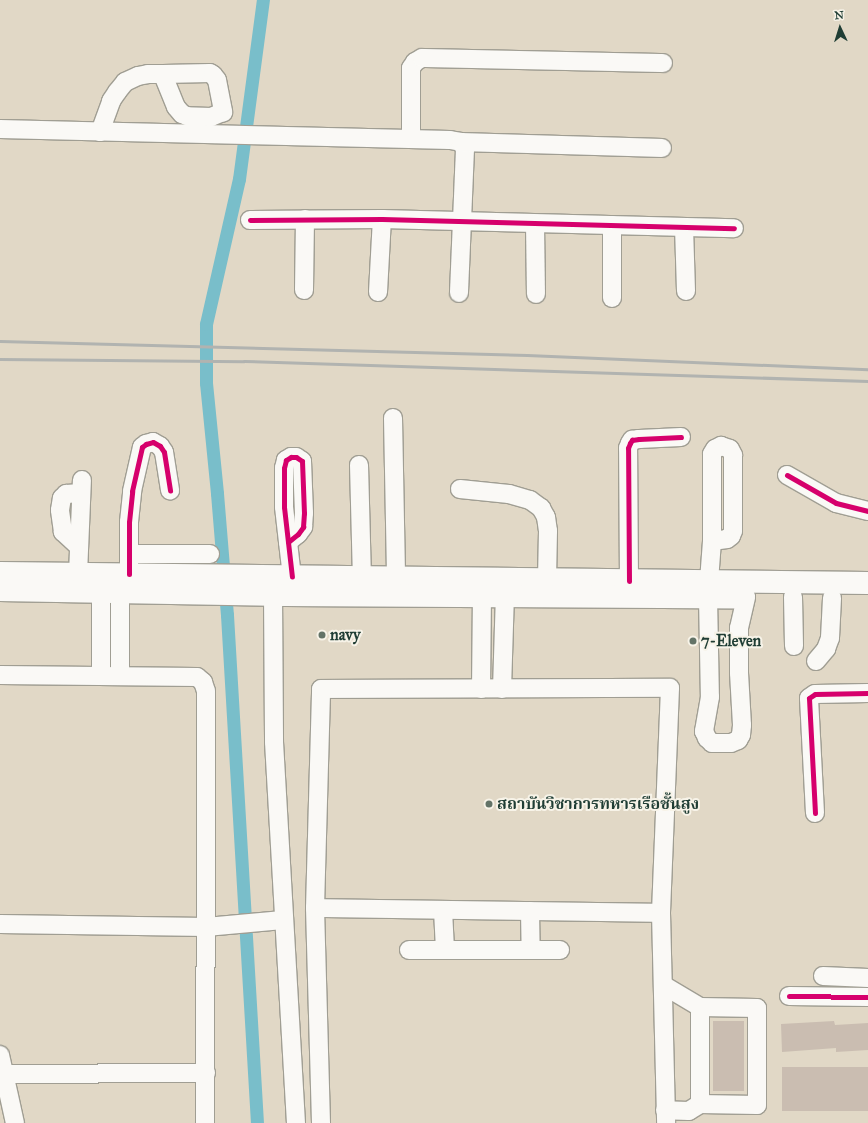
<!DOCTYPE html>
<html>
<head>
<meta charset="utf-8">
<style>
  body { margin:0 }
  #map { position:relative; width:868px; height:1123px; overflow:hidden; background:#e1d8c6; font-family:"IM FELL Great Primer","Noto Serif Thai",serif }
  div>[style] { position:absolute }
  .canal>* { height:13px; margin:-6.5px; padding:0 6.5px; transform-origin:6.5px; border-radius:6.5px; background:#79beca }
  .building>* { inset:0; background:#cabdb1; transform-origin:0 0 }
  .roads { filter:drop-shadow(1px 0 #a09e93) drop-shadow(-1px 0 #a09e93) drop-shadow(0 1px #a09e93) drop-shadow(0 -1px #a09e93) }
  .minor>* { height:18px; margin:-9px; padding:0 9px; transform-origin:9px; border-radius:9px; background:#faf9f6 }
  .major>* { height:22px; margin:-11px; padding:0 11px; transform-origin:11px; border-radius:11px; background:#faf9f6 }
  .rail>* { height:3px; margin:-1.5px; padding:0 1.5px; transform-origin:1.5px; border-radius:1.5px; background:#b1b3b0 }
  .cycleway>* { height:5px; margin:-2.5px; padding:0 2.5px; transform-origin:2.5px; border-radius:2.5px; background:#d6006c }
  .dots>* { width:11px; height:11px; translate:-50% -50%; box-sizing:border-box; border:2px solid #f7f3e8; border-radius:50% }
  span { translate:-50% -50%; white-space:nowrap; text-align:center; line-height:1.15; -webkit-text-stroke:4px #f7f3e8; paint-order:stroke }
  .poi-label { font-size:16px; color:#1f3d34; font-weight:700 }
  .left { translate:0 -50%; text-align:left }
  .north { position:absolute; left:820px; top:8px; width:40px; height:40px; -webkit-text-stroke:3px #f7f3e8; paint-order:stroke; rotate:356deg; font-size:11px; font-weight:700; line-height:16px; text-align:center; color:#1f3d34 }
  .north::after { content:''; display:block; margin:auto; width:14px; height:18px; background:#1f3d34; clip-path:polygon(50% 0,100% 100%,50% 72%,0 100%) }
</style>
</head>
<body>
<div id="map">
  <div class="canal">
    <div style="left:257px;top:1123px;width:509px;rotate:-93.38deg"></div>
    <div style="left:227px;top:615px;width:122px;rotate:-94.7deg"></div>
    <div style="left:217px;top:493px;width:111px;rotate:-95.7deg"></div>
    <div style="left:206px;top:383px;width:59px;rotate:-90deg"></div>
    <div style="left:206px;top:324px;width:149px;rotate:-77.2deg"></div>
    <div style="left:239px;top:179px;width:181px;rotate:-82.4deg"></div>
  </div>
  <div class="building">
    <div style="left:713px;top:1021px;width:31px;height:70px"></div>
    <div style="clip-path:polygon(834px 1021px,835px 1025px,868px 1023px,868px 1050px,836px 1052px,836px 1048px,782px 1052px,781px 1024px)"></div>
    <div style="left:868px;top:1067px;width:44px;height:86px;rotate:90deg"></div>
  </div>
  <div class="roads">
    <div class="minor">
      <div style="left:0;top:129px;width:450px;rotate:1.4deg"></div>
      <div style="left:450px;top:140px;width:11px;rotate:10deg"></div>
      <div style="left:461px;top:142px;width:8px;rotate:60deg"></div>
      <div style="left:465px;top:149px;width:144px;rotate:92.4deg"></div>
      <div style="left:100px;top:132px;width:33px;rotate:-70deg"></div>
      <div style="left:111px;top:101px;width:11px;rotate:-56deg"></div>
      <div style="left:117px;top:92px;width:13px;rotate:-51deg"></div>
      <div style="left:125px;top:82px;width:14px;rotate:-25deg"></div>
      <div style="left:138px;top:76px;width:10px;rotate:-11deg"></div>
      <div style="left:148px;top:74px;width:15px"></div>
      <div style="left:163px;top:74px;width:47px;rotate:-1.2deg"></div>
      <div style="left:210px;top:73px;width:4px;rotate:34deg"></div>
      <div style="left:213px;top:75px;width:6px;rotate:51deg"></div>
      <div style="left:217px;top:80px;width:33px;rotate:79deg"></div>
      <div style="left:223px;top:112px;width:13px;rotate:157deg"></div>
      <div style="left:211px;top:117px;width:24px;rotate:-178deg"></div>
      <div style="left:187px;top:116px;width:5px;rotate:-158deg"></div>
      <div style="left:182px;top:114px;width:9px;rotate:-131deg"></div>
      <div style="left:176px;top:107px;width:35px;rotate:-112deg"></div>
      <div style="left:411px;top:139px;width:71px;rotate:-90deg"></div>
      <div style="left:411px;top:68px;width:7px;rotate:-56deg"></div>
      <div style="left:415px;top:62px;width:8px;rotate:-30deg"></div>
      <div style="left:422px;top:58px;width:241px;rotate:1.2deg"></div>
      <div style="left:461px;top:142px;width:201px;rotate:1.7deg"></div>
      <div style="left:250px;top:220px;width:132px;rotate:-0.4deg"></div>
      <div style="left:382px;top:219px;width:352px;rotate:1.5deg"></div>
      <div style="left:535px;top:224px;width:70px;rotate:89.2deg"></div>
      <div style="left:684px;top:227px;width:64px;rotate:88.2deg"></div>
      <div style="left:304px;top:290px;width:71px;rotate:-89.2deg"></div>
      <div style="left:378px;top:292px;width:73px;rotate:-86.9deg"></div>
      <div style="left:612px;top:298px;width:73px;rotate:-90deg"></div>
      <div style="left:393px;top:418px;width:160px;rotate:88.9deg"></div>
      <div style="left:359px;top:465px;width:112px;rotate:88.5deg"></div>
      <div style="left:787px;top:475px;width:56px;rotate:29.7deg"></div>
      <div style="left:836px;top:503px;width:33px;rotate:14deg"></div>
      <div style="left:460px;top:489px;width:49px;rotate:5.8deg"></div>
      <div style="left:509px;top:494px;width:22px;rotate:16deg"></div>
      <div style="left:530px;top:500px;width:14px;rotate:36deg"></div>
      <div style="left:541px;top:508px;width:10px;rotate:61deg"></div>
      <div style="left:546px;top:517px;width:14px;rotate:82deg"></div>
      <div style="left:548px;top:531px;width:49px;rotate:91.2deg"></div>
      <div style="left:288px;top:542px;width:13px;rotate:-39deg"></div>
      <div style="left:298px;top:534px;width:9px;rotate:-54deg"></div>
      <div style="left:303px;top:527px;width:14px;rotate:-86deg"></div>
      <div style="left:304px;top:513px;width:52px;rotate:-92.2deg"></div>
      <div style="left:302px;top:461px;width:7px;rotate:-146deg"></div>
      <div style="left:296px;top:457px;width:5px;rotate:180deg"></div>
      <div style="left:291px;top:457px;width:6px;rotate:149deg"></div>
      <div style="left:286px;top:460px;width:8px;rotate:104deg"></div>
      <div style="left:284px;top:468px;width:39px;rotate:90deg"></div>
      <div style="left:284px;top:507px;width:70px;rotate:83.5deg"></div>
      <div style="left:78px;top:546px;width:21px;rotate:-137deg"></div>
      <div style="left:63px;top:532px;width:22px;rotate:-98deg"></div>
      <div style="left:60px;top:510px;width:12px;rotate:-81deg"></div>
      <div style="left:62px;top:498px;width:6px;rotate:-45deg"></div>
      <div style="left:66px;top:494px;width:15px;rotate:-4deg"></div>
      <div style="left:129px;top:554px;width:81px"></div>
      <div style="left:78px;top:574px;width:94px;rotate:-87.6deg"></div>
      <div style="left:129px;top:574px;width:52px;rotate:-90deg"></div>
      <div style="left:129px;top:522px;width:31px;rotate:-84deg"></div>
      <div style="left:132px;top:491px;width:45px;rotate:-77.2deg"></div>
      <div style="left:142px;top:447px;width:5px;rotate:-37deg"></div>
      <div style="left:146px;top:444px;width:7px;rotate:-16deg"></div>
      <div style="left:153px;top:442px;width:8px;rotate:30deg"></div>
      <div style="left:160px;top:446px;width:7px;rotate:56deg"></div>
      <div style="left:164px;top:452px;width:39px;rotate:81deg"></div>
      <div style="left:629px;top:581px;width:133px;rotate:-90.4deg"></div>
      <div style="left:628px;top:448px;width:5px;rotate:-68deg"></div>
      <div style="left:630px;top:443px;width:4px;rotate:-56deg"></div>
      <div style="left:632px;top:440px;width:7px;rotate:-8deg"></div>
      <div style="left:639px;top:439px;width:42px;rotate:-2.7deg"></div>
      <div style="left:709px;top:581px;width:40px;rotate:-85.7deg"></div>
      <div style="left:712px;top:541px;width:87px;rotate:-90deg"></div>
      <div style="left:712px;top:454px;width:6px;rotate:-59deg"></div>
      <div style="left:715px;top:449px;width:7px;rotate:-27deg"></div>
      <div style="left:721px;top:446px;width:9px;rotate:18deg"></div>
      <div style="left:730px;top:449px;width:7px;rotate:63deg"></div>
      <div style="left:733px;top:455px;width:76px;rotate:90deg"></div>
      <div style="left:733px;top:531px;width:5px;rotate:112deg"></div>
      <div style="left:731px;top:536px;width:5px;rotate:143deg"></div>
      <div style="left:727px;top:539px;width:15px;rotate:172deg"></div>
      <div style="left:101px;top:591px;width:85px;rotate:90deg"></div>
      <div style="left:120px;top:592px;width:84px;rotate:90deg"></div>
      <div style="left:273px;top:594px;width:148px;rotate:89.6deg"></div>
      <div style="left:274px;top:742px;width:382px;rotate:86.7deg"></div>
      <div style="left:708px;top:597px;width:100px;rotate:88.9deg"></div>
      <div style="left:710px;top:697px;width:35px;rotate:100deg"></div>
      <div style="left:704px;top:731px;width:8px;rotate:67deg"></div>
      <div style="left:707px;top:738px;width:7px;rotate:45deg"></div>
      <div style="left:712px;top:743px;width:19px"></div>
      <div style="left:731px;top:743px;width:8px;rotate:-23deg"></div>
      <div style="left:738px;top:740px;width:6px;rotate:-59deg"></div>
      <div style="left:741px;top:735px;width:10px;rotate:-84deg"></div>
      <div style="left:742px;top:725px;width:52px;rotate:-93.3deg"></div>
      <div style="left:739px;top:673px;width:45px;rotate:-90deg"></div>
      <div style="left:739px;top:628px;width:32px;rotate:-77deg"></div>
      <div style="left:793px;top:597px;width:49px;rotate:88.8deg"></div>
      <div style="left:816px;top:661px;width:16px;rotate:-50deg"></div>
      <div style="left:826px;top:649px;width:12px;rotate:-70deg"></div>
      <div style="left:830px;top:638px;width:40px;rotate:-87.1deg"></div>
      <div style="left:0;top:675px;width:197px;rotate:0.6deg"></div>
      <div style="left:197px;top:677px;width:8px;rotate:40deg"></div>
      <div style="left:203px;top:682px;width:9px;rotate:72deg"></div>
      <div style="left:206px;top:691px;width:432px;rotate:90.1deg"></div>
      <div style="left:481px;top:689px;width:94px;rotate:-89.4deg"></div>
      <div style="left:502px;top:689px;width:94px;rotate:-88.2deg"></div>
      <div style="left:815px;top:813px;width:115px;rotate:-93deg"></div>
      <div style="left:809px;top:698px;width:7px;rotate:-34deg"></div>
      <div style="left:815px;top:694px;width:53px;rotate:-1.1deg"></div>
      <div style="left:315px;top:908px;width:346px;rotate:0.8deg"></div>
      <div style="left:443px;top:910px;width:40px;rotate:87.1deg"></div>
      <div style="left:445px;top:950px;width:115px"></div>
      <div style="left:530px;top:911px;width:39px;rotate:89deg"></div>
      <div style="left:0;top:924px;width:206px;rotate:0.8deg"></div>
      <div style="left:206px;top:927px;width:77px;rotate:-5.2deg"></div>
      <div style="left:409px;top:950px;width:36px"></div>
      <div style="left:823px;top:976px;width:45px;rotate:2.5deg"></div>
      <div style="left:663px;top:985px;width:43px;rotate:30.7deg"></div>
      <div style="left:700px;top:1007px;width:57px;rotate:1deg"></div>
      <div style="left:757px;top:1008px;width:97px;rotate:90deg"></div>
      <div style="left:757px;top:1105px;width:57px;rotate:-179deg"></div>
      <div style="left:700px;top:1104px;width:13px;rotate:148deg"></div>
      <div style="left:689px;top:1111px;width:24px;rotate:-178deg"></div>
      <div style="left:789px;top:996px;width:79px;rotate:0.7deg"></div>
      <div style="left:0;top:1055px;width:70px;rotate:77.6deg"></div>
      <div style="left:4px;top:1074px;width:202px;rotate:-0.3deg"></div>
      <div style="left:700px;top:1104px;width:97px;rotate:-90deg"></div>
      <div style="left:321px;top:1123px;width:215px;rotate:-91.6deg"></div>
      <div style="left:315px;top:908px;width:219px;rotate:-88.4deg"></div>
      <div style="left:321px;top:689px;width:349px;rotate:-0.2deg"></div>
      <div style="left:670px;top:688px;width:225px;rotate:92.3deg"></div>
      <div style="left:661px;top:913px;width:210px;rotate:88.6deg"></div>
    </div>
    <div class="major">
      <div style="left:0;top:573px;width:868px;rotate:0.66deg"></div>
      <div style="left:0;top:590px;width:285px;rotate:1deg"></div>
      <div style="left:285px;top:595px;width:458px;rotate:0.3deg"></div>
    </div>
  </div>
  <div class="rail">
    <div style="left:0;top:341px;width:527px;rotate:1.52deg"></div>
    <div style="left:527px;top:355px;width:341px;rotate:2.4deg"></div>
    <div style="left:0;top:359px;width:244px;rotate:0.5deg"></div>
    <div style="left:244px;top:361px;width:624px;rotate:1.84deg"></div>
  </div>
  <div class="cycleway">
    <div style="left:250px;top:220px;width:132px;rotate:-0.4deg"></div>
    <div style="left:382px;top:219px;width:352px;rotate:1.5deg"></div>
    <div style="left:787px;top:475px;width:56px;rotate:29.7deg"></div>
    <div style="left:836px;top:503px;width:33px;rotate:14deg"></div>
    <div style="left:288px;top:542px;width:13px;rotate:-39deg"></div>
    <div style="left:298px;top:534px;width:9px;rotate:-54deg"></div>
    <div style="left:303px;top:527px;width:14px;rotate:-86deg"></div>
    <div style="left:304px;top:513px;width:52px;rotate:-92.2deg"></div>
    <div style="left:302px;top:461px;width:7px;rotate:-146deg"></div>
    <div style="left:296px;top:457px;width:5px;rotate:180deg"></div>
    <div style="left:291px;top:457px;width:6px;rotate:149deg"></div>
    <div style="left:286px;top:460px;width:8px;rotate:104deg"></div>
    <div style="left:284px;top:468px;width:39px;rotate:90deg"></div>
    <div style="left:284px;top:507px;width:70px;rotate:83.5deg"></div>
    <div style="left:129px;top:574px;width:52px;rotate:-90deg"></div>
    <div style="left:129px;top:522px;width:31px;rotate:-84deg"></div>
    <div style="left:132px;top:491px;width:45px;rotate:-77.2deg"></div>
    <div style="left:142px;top:447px;width:5px;rotate:-37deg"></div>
    <div style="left:146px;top:444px;width:7px;rotate:-16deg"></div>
    <div style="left:153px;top:442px;width:8px;rotate:30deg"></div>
    <div style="left:160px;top:446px;width:7px;rotate:56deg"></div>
    <div style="left:164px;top:452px;width:39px;rotate:81deg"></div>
    <div style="left:629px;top:581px;width:133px;rotate:-90.4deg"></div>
    <div style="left:628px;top:448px;width:5px;rotate:-68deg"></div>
    <div style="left:630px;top:443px;width:4px;rotate:-56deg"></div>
    <div style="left:632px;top:440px;width:7px;rotate:-8deg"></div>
    <div style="left:639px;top:439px;width:42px;rotate:-2.7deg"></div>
    <div style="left:815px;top:813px;width:115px;rotate:-93deg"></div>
    <div style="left:809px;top:698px;width:7px;rotate:-34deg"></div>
    <div style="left:815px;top:694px;width:53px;rotate:-1.1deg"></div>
    <div style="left:789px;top:996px;width:79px;rotate:0.7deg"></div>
  </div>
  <div class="dots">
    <div style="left:322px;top:635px;background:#637367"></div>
    <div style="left:693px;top:641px;background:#637367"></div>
    <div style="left:489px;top:804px;background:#637367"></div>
  </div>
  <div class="poi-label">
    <span class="left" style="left:330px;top:635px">navy</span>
    <span class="left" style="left:701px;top:641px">7-Eleven</span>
    <span class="left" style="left:497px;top:804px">สถาบันวิชาการทหารเรือชั้นสูง</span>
  </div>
  <div class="north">N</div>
</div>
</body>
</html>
